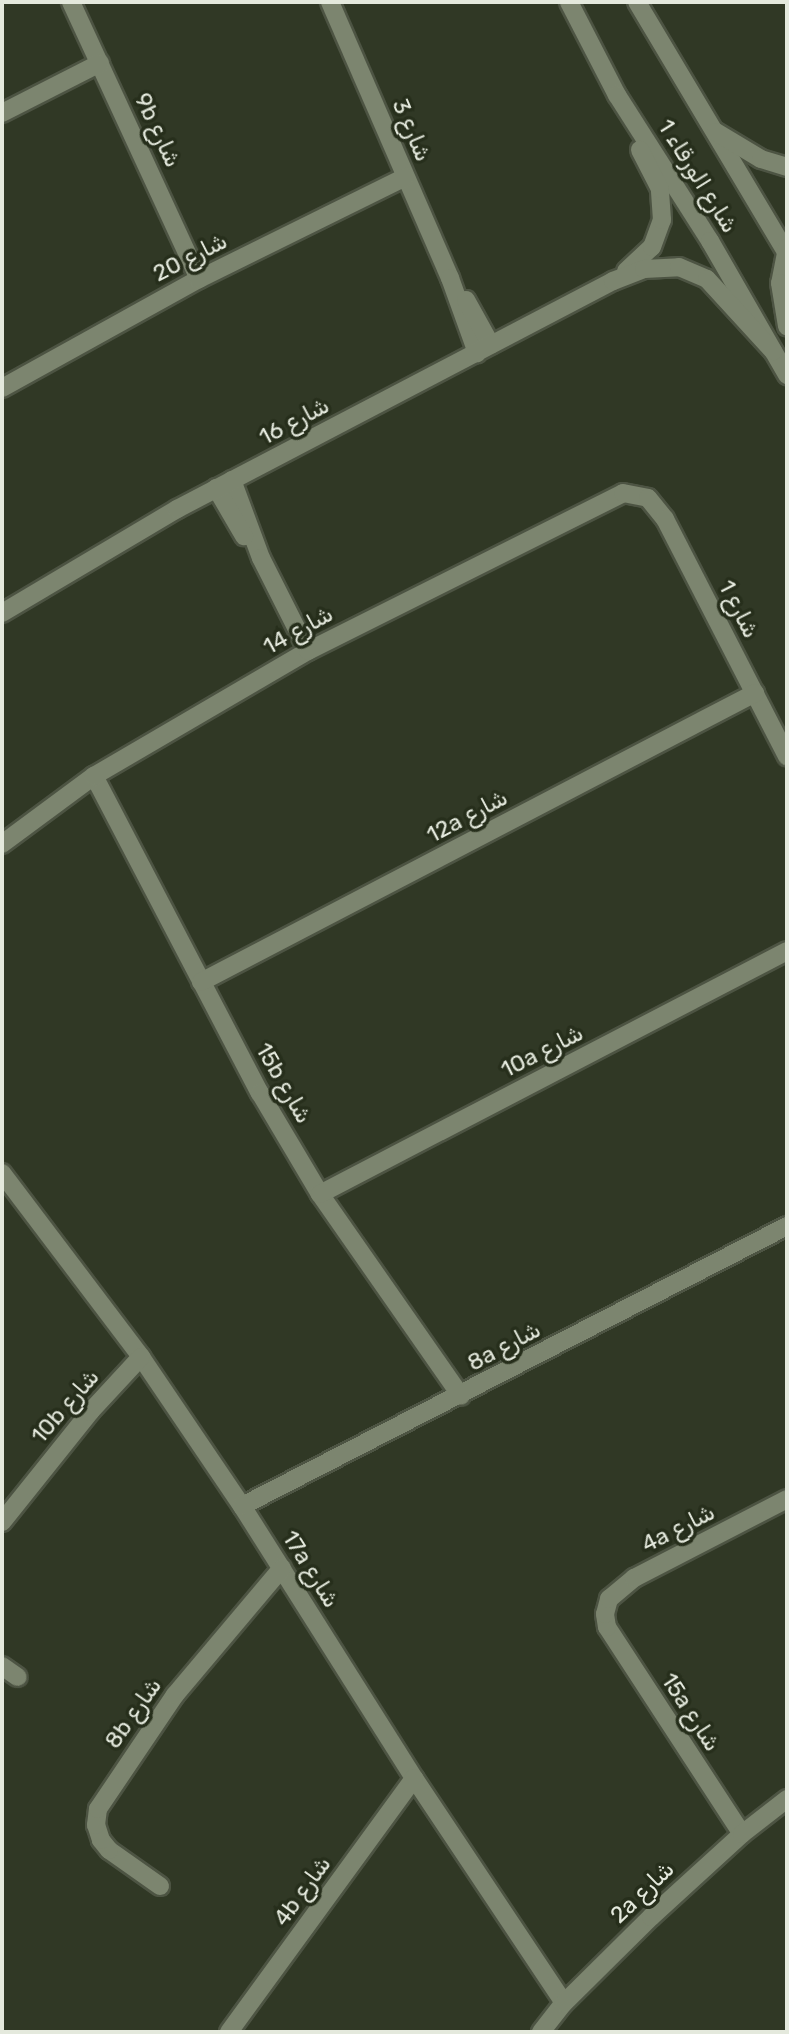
<!DOCTYPE html>
<html>
<head>
<meta charset="utf-8">
<style>
  body { margin:0 }
  #map { position:relative; width:789px; height:2034px; overflow:hidden; background:#303825; font-family:Rubik,"Noto Naskh Arabic",sans-serif }
  div>[style] { position:absolute }
  .roads { filter:drop-shadow(2px 0 #4d5443) drop-shadow(-2px 0 #4d5443) drop-shadow(0 2px #4d5443) drop-shadow(0 -2px #4d5443) }
  .minor>* { height:18px; margin:-9px; padding:0 9px; transform-origin:9px; border-radius:9px; background:#7c856f }
  span { translate:-50% -50%; white-space:nowrap; text-align:center; line-height:1.15; -webkit-text-stroke:7px #262e1b; paint-order:stroke }
  .street-label { font-size:23px; color:#e4e9dd }
  .frame { position:absolute; inset:0; border:4px solid #e4e9dd; pointer-events:none }
</style>
</head>
<body>
<div id="map">
  <div class="roads">
    <div class="minor">
      <div style="left:71px;top:2px;width:305px;rotate:65.2deg"></div>
      <div style="left:330px;top:2px;width:301px;rotate:66.5deg"></div>
      <div style="left:450px;top:278px;width:80px;rotate:70.2deg"></div>
      <div style="left:569px;top:2px;width:105px;rotate:62.7deg"></div>
      <div style="left:617px;top:95px;width:173px;rotate:57.5deg"></div>
      <div style="left:710px;top:241px;width:155px;rotate:60.1deg"></div>
      <div style="left:637px;top:2px;width:293px;rotate:59.2deg"></div>
      <div style="left:2px;top:113px;width:110px;rotate:-27deg"></div>
      <div style="left:716px;top:132px;width:52px;rotate:31deg"></div>
      <div style="left:761px;top:159px;width:27px;rotate:17deg"></div>
      <div style="left:787px;top:248px;width:36px;rotate:101deg"></div>
      <div style="left:780px;top:283px;width:44px;rotate:80.8deg"></div>
      <div style="left:626px;top:271px;width:35px;rotate:-43deg"></div>
      <div style="left:652px;top:247px;width:29px;rotate:-70deg"></div>
      <div style="left:662px;top:220px;width:31px;rotate:-94deg"></div>
      <div style="left:660px;top:189px;width:44px;rotate:-117.1deg"></div>
      <div style="left:466px;top:300px;width:51px;rotate:60.9deg"></div>
      <div style="left:2px;top:388px;width:225px;rotate:-29deg"></div>
      <div style="left:199px;top:279px;width:230px;rotate:-26.3deg"></div>
      <div style="left:232px;top:480px;width:83px;rotate:69.6deg"></div>
      <div style="left:261px;top:558px;width:104px;rotate:63.2deg"></div>
      <div style="left:216px;top:488px;width:56px;rotate:59.7deg"></div>
      <div style="left:2px;top:613px;width:204px;rotate:-30.7deg"></div>
      <div style="left:177px;top:509px;width:492px;rotate:-27.6deg"></div>
      <div style="left:613px;top:281px;width:33px;rotate:-21deg"></div>
      <div style="left:644px;top:269px;width:35px;rotate:-3deg"></div>
      <div style="left:679px;top:267px;width:30px;rotate:23deg"></div>
      <div style="left:707px;top:279px;width:98px;rotate:47.5deg"></div>
      <div style="left:94px;top:776px;width:358px;rotate:62.4deg"></div>
      <div style="left:260px;top:1093px;width:117px;rotate:59.3deg"></div>
      <div style="left:320px;top:1194px;width:246px;rotate:55.1deg"></div>
      <div style="left:2px;top:844px;width:114px;rotate:-36.5deg"></div>
      <div style="left:94px;top:776px;width:248px;rotate:-30.3deg"></div>
      <div style="left:308px;top:651px;width:352px;rotate:-26.6deg"></div>
      <div style="left:623px;top:493px;width:25px;rotate:11deg"></div>
      <div style="left:648px;top:498px;width:27px;rotate:51deg"></div>
      <div style="left:665px;top:519px;width:267px;rotate:62.8deg"></div>
      <div style="left:201px;top:982px;width:625px;rotate:-27.55deg"></div>
      <div style="left:2px;top:1173px;width:231px;rotate:52.9deg"></div>
      <div style="left:141px;top:1357px;width:180px;rotate:55.9deg"></div>
      <div style="left:242px;top:1506px;width:322px;rotate:57.7deg"></div>
      <div style="left:414px;top:1778px;width:270px;rotate:56.3deg"></div>
      <div style="left:320px;top:1194px;width:526px;rotate:-27.49deg"></div>
      <div style="left:242px;top:1506px;width:613px;rotate:-27.19deg"></div>
      <div style="left:2px;top:1522px;width:141px;rotate:-51.3deg"></div>
      <div style="left:90px;top:1412px;width:75px;rotate:-47.2deg"></div>
      <div style="left:2px;top:1666px;width:19px;rotate:35deg"></div>
      <div style="left:742px;top:1834px;width:247px;rotate:-123.1deg"></div>
      <div style="left:607px;top:1627px;width:13px;rotate:-99deg"></div>
      <div style="left:605px;top:1614px;width:16px;rotate:-75deg"></div>
      <div style="left:609px;top:1599px;width:33px;rotate:-40deg"></div>
      <div style="left:634px;top:1578px;width:172px;rotate:-27.3deg"></div>
      <div style="left:160px;top:1886px;width:62px;rotate:-144.8deg"></div>
      <div style="left:109px;top:1850px;width:13px;rotate:-129deg"></div>
      <div style="left:101px;top:1840px;width:16px;rotate:-108deg"></div>
      <div style="left:96px;top:1825px;width:16px;rotate:-83deg"></div>
      <div style="left:98px;top:1809px;width:138px;rotate:-56deg"></div>
      <div style="left:175px;top:1695px;width:166px;rotate:-49.9deg"></div>
      <div style="left:229px;top:2032px;width:314px;rotate:-53.9deg"></div>
      <div style="left:541px;top:2032px;width:37px;rotate:-52deg"></div>
      <div style="left:564px;top:2003px;width:122px;rotate:-44.7deg"></div>
      <div style="left:651px;top:1917px;width:123px;rotate:-42.4deg"></div>
      <div style="left:742px;top:1834px;width:57px;rotate:-37.9deg"></div>
    </div>
  </div>
  <div class="street-label">
    <span style="left:158px;top:130px;rotate:65deg">9b شارع</span>
    <span style="left:412px;top:130px;rotate:67deg">شارع 3</span>
    <span style="left:698px;top:176px;rotate:58deg">شارع الورقاء 1</span>
    <span style="left:190px;top:257px;rotate:-27deg">شارع 20</span>
    <span style="left:294px;top:421px;rotate:-28deg">شارع 16</span>
    <span style="left:739px;top:609px;rotate:63deg">شارع 1</span>
    <span style="left:298px;top:630px;rotate:-29deg">شارع 14</span>
    <span style="left:467px;top:816px;rotate:-28deg">12a شارع</span>
    <span style="left:542px;top:1051px;rotate:-27deg">10a شارع</span>
    <span style="left:284px;top:1083px;rotate:60deg">15b شارع</span>
    <span style="left:504px;top:1346px;rotate:-28deg">8a شارع</span>
    <span style="left:65px;top:1406px;rotate:-49deg">10b شارع</span>
    <span style="left:678px;top:1528px;rotate:-27deg">4a شارع</span>
    <span style="left:311px;top:1569px;rotate:58deg">17a شارع</span>
    <span style="left:691px;top:1712px;rotate:57deg">15a شارع</span>
    <span style="left:133px;top:1713px;rotate:-55deg">8b شارع</span>
    <span style="left:302px;top:1891px;rotate:-54deg">4b شارع</span>
    <span style="left:642px;top:1892px;rotate:-44deg">2a شارع</span>
  </div>
  <div class="frame"></div>
</div>
</body>
</html>
